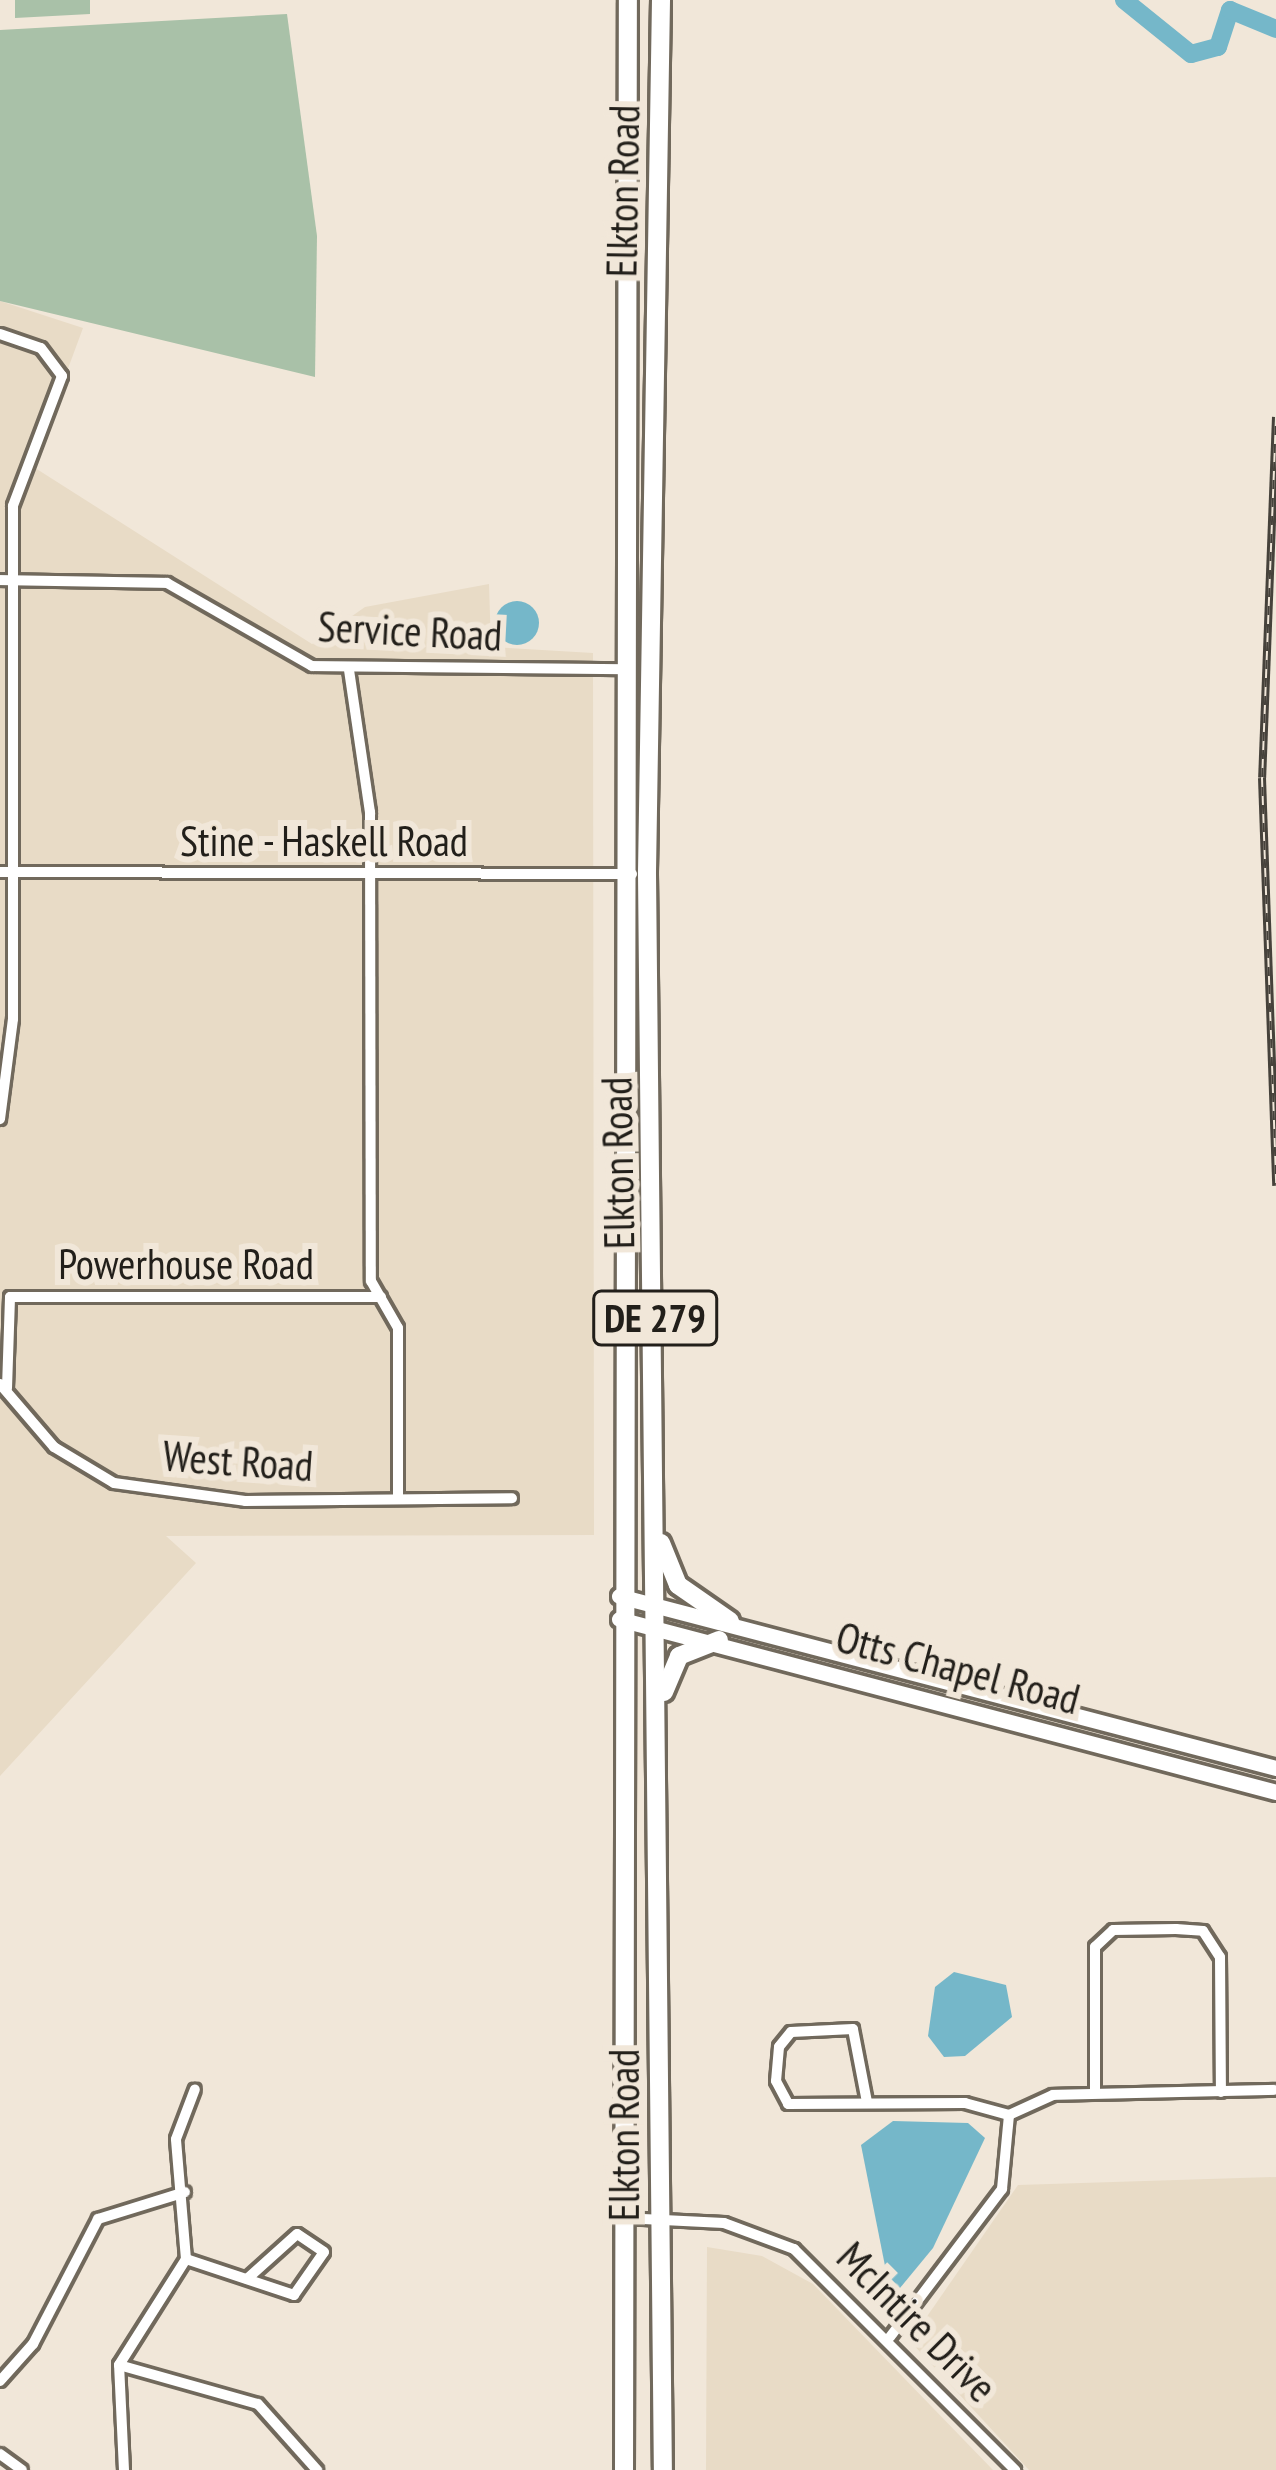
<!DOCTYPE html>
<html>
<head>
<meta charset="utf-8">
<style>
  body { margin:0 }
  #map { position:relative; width:1276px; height:2470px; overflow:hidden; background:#f1e7d9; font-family:"PT Sans Narrow",sans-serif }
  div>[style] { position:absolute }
  .built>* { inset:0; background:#e8dbc6 }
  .green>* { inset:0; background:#a9c1a8 }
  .water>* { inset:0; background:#75b7c9 }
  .round { border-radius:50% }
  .river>* { height:18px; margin:-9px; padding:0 9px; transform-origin:9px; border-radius:9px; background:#75b7c9 }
  .roads { filter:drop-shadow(3px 0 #71695c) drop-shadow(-3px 0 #71695c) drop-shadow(0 3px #71695c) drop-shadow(0 -3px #71695c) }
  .minor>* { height:10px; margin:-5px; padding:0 5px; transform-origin:5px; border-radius:5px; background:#fff }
  .secondary>* { height:15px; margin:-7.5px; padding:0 7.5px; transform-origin:7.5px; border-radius:7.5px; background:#fff }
  .primary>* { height:18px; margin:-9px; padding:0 9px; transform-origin:9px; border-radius:9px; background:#fff }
  .rail>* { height:8px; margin-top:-4px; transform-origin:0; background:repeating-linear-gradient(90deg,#f1e7d9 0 9px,#46423b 0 18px); box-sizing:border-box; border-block:3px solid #46423b }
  span { translate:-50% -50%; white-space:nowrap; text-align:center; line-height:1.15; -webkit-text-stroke:12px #f1e7d9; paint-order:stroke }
  .shield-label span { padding:3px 9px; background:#f1e7d9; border:3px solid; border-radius:9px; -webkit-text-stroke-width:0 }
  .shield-label { font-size:39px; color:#221f1a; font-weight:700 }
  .street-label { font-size:42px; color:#221f1a }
</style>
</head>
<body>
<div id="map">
  <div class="built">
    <div style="clip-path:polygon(0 301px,83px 328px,32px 466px,312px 644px,365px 607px,489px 584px,491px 647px,593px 653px,594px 1535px,166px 1536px,196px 1563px,0 1776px)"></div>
    <div style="clip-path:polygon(1276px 2177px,1276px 2470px,1029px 2470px,910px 2341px,1018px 2185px)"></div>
    <div style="clip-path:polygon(707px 2247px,762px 2256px,813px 2284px,993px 2470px,706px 2470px)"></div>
  </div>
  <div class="green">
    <div style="clip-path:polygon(15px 0,90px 0,90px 14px,15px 18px)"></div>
    <div style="clip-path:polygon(287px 14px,317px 236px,315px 377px,0 301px,0 30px)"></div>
  </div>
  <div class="water">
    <div class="round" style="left:495px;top:601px;width:44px;height:44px"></div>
    <div style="clip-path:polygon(954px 1972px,1006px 1985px,1012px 2017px,965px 2056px,944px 2057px,928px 2036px,935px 1987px)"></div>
    <div style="clip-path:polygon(893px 2121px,968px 2123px,985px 2138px,933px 2248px,900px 2288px,889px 2286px,861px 2145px)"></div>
  </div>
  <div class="river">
    <div style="left:1124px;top:0;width:86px;rotate:38.9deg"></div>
    <div style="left:1191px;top:54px;width:28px;rotate:-15deg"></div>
    <div style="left:1218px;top:47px;width:39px;rotate:-72deg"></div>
    <div style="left:1230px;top:10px;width:50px;rotate:22.4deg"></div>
  </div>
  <div class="roads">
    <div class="minor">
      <div style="left:0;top:334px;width:43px;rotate:18.9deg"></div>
      <div style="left:41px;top:348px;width:35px;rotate:53deg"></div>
      <div style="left:62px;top:376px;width:139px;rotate:110.7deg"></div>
      <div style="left:13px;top:506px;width:513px;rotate:90deg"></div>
      <div style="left:13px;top:1019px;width:101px;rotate:97.4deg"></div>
      <div style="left:0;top:580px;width:167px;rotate:1deg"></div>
      <div style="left:167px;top:583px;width:167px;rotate:29.8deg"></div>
      <div style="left:312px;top:666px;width:309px;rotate:0.6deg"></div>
      <div style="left:349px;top:670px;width:144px;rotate:81.6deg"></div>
      <div style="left:370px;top:812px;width:469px;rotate:89.9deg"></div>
      <div style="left:371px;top:1281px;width:54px;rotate:60.1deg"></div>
      <div style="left:398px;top:1328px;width:171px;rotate:90deg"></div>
      <div style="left:0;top:872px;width:632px;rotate:0.18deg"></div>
      <div style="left:0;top:1384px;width:83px;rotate:49.4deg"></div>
      <div style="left:54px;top:1447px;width:70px;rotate:31deg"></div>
      <div style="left:114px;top:1483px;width:132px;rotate:7.8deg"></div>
      <div style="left:245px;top:1501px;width:267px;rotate:-0.6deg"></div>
      <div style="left:7px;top:1388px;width:91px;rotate:-88.1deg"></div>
      <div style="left:10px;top:1297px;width:371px"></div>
      <div style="left:1095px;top:2093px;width:146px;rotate:-90deg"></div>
      <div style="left:1095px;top:1947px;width:25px;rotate:-43deg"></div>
      <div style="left:1113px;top:1930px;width:63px;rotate:-0.9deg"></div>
      <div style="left:1176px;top:1929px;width:27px;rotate:4deg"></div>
      <div style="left:1203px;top:1931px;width:31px;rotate:57deg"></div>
      <div style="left:1220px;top:1957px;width:135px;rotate:89.6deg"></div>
      <div style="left:867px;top:2102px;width:74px;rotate:-100.9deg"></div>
      <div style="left:853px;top:2029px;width:62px;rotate:177.2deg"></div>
      <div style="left:791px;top:2032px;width:19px;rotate:129deg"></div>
      <div style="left:779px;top:2047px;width:34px;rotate:95deg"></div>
      <div style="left:776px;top:2081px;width:26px;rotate:62deg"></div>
      <div style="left:788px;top:2104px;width:177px;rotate:-0.3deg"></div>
      <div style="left:965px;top:2103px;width:46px;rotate:15.3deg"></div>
      <div style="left:1009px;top:2115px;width:48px;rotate:-24.4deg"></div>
      <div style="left:1053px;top:2095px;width:221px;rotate:-1.3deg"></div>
      <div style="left:623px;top:2218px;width:101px;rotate:2.8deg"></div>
      <div style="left:724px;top:2223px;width:75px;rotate:20.4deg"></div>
      <div style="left:794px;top:2249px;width:313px;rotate:45deg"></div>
      <div style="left:186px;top:2259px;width:114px;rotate:18.4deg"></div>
      <div style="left:294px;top:2295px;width:52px;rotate:-55.1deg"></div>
      <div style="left:324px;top:2252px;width:32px;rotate:-146deg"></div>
      <div style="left:297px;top:2234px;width:67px;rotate:138deg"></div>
      <div style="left:890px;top:2337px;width:186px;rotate:-52.9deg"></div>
      <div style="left:1002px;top:2189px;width:74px;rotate:-84.6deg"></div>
      <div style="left:119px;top:2365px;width:144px;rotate:15.7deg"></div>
      <div style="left:258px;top:2404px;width:89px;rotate:48.2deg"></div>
      <div style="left:0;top:2381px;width:50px;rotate:-48.3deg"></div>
      <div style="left:33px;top:2344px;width:141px;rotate:-62.5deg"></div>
      <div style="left:98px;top:2219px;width:91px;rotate:-17.2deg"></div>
      <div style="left:0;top:2454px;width:27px;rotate:36deg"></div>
      <div style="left:124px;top:2470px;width:105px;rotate:-92.7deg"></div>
      <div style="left:119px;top:2365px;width:125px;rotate:-57.7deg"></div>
      <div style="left:186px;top:2259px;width:120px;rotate:-94.8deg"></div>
      <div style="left:176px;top:2139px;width:53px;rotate:-69.2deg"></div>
    </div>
    <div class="secondary">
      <div style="left:619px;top:1596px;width:679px;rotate:14.67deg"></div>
      <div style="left:619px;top:1619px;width:679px;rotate:14.75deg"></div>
    </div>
    <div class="primary">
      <div style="left:661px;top:0;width:874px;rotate:90.92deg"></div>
      <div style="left:647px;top:874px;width:1596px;rotate:89.43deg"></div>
      <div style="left:661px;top:1543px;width:45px;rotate:68deg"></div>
      <div style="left:678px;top:1585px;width:63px;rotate:34.7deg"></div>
      <div style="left:664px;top:1692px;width:39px;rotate:-67deg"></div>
      <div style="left:679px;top:1656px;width:43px;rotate:-21.8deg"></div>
      <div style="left:624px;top:2470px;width:2470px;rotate:-89.91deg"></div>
    </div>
  </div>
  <div class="rail">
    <div style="left:1276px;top:417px;width:361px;rotate:92.2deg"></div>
    <div style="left:1262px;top:778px;width:408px;rotate:88deg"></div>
  </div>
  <div class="shield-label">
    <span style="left:655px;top:1318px">DE 279</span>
  </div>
  <div class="street-label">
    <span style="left:623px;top:191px;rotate:-89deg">Elkton Road</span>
    <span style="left:410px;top:631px;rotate:3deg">Service Road</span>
    <span style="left:324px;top:841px">Stine - Haskell Road</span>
    <span style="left:618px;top:1163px;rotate:-91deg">Elkton Road</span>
    <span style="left:186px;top:1264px">Powerhouse Road</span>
    <span style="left:238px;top:1461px;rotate:4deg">West Road</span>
    <span style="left:958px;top:1668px;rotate:15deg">Otts Chapel Road</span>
    <span style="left:624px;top:2135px;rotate:-90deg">Elkton Road</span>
    <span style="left:917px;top:2322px;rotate:45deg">McIntire Drive</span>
  </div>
</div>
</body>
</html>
